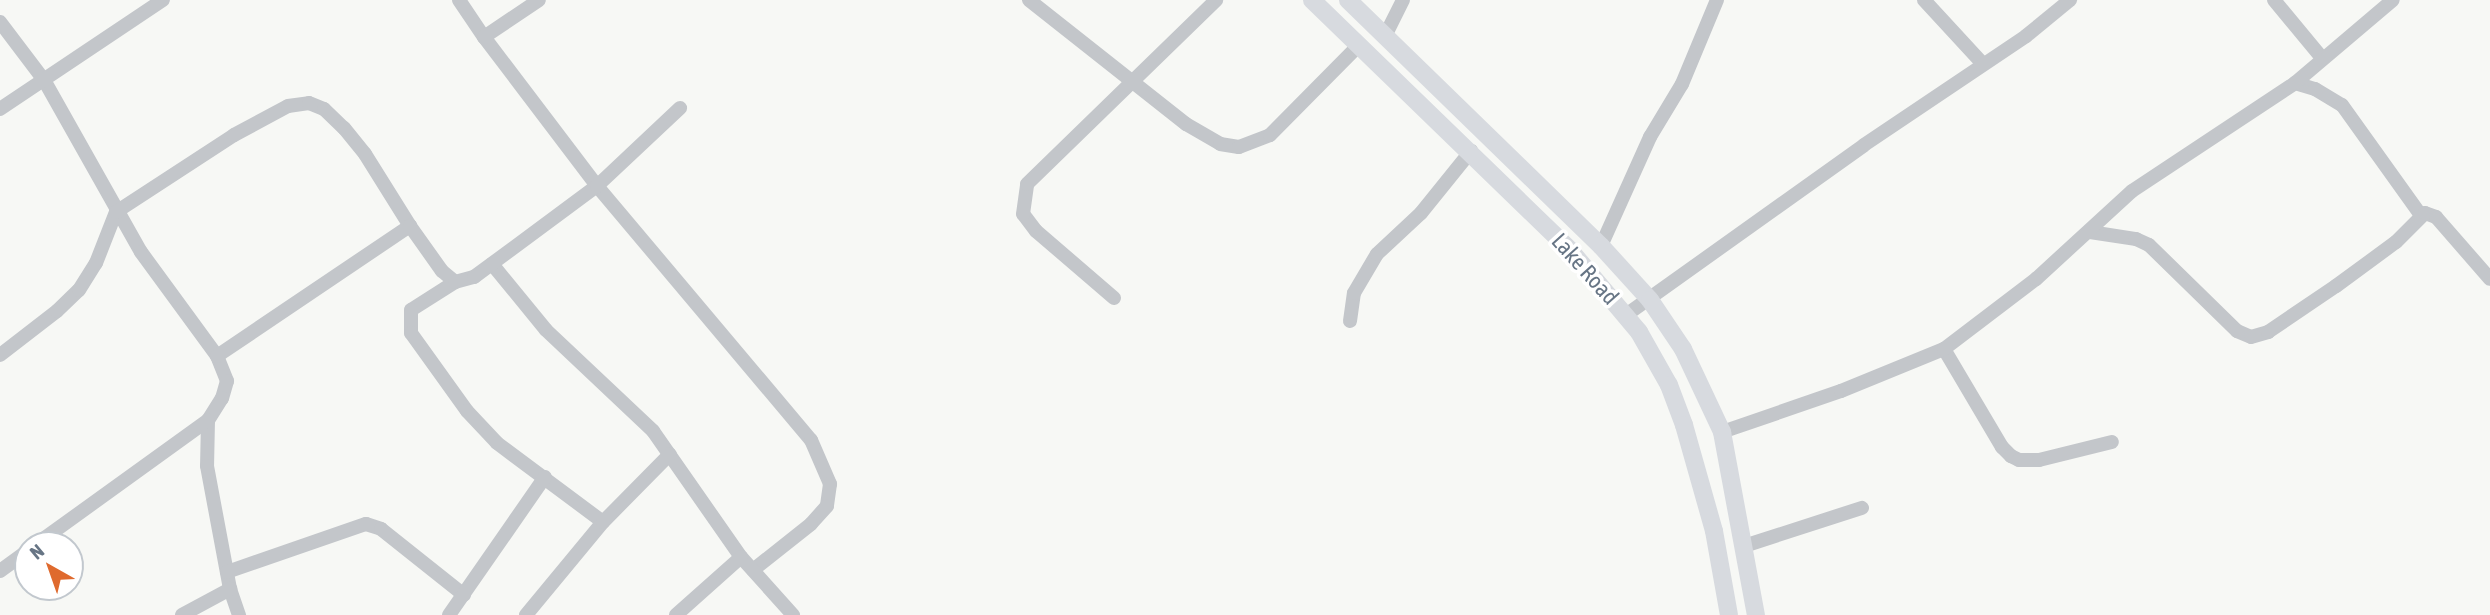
<!DOCTYPE html>
<html>
<head>
<meta charset="utf-8">
<style>
  body { margin:0 }
  #map { position:relative; width:2490px; height:615px; overflow:hidden; background:#f7f8f5; font-family:"Asap Condensed",sans-serif }
  div>[style] { position:absolute }
  .minor>* { height:14px; margin:-7px; padding:0 7px; transform-origin:7px; border-radius:7px; background:#c3c6ca }
  .major>* { height:18px; margin:-9px; padding:0 9px; transform-origin:9px; border-radius:9px; background:#d7dadf }
  span { translate:-50% -50%; white-space:nowrap; text-align:center; line-height:1.15; -webkit-text-stroke:7px #fff; paint-order:stroke }
  .street-label { font-size:23px; color:#677585 }
  .north { position:absolute; left:14px; top:531px; width:70px; height:70px; box-sizing:border-box; background:#fff; border:2px solid #c2c8ce; border-radius:50%; rotate:320deg; font-size:19px; font-weight:700; line-height:28px; text-align:center; color:#677585 }
  .north::after { content:''; display:block; margin:auto; width:24px; height:32px; background:#df6a2e; clip-path:polygon(50% 0,100% 100%,50% 72%,0 100%) }
</style>
</head>
<body>
<div id="map">
  <div class="minor">
    <div style="left:459px;top:0;width:45px;rotate:56deg"></div>
    <div style="left:484px;top:37px;width:187px;rotate:52.8deg"></div>
    <div style="left:597px;top:186px;width:332px;rotate:49.9deg"></div>
    <div style="left:811px;top:440px;width:48px;rotate:66.6deg"></div>
    <div style="left:830px;top:484px;width:22px;rotate:98deg"></div>
    <div style="left:827px;top:506px;width:24px;rotate:132deg"></div>
    <div style="left:811px;top:524px;width:74px;rotate:141.6deg"></div>
    <div style="left:1029px;top:0;width:200px;rotate:38.3deg"></div>
    <div style="left:1186px;top:124px;width:39px;rotate:30deg"></div>
    <div style="left:1220px;top:144px;width:19px;rotate:9deg"></div>
    <div style="left:1239px;top:147px;width:33px;rotate:-21deg"></div>
    <div style="left:1270px;top:135px;width:127px;rotate:-45.3deg"></div>
    <div style="left:1924px;top:0;width:87px;rotate:47.3deg"></div>
    <div style="left:2274px;top:0;width:75px;rotate:50.4deg"></div>
    <div style="left:0;top:22px;width:73px;rotate:52.8deg"></div>
    <div style="left:44px;top:80px;width:197px;rotate:60.6deg"></div>
    <div style="left:141px;top:252px;width:129px;rotate:53.8deg"></div>
    <div style="left:217px;top:356px;width:27px;rotate:68deg"></div>
    <div style="left:227px;top:381px;width:18px;rotate:106deg"></div>
    <div style="left:222px;top:398px;width:26px;rotate:122deg"></div>
    <div style="left:208px;top:420px;width:46px;rotate:91.2deg"></div>
    <div style="left:207px;top:466px;width:125px;rotate:79.4deg"></div>
    <div style="left:230px;top:589px;width:28px;rotate:71deg"></div>
    <div style="left:1385px;top:36px;width:40px;rotate:-63.4deg"></div>
    <div style="left:484px;top:37px;width:66px;rotate:-33.9deg"></div>
    <div style="left:2295px;top:83px;width:21px;rotate:17deg"></div>
    <div style="left:2315px;top:89px;width:31px;rotate:31deg"></div>
    <div style="left:2342px;top:105px;width:134px;rotate:54.4deg"></div>
    <div style="left:0;top:109px;width:196px;rotate:-33.8deg"></div>
    <div style="left:2090px;top:232px;width:47px;rotate:8.7deg"></div>
    <div style="left:2136px;top:239px;width:14px;rotate:25deg"></div>
    <div style="left:2149px;top:245px;width:123px;rotate:44.3deg"></div>
    <div style="left:2237px;top:331px;width:15px;rotate:23deg"></div>
    <div style="left:2251px;top:337px;width:18px;rotate:-16deg"></div>
    <div style="left:2268px;top:332px;width:82px;rotate:-34.1deg"></div>
    <div style="left:2336px;top:286px;width:74px;rotate:-36.3deg"></div>
    <div style="left:2396px;top:242px;width:41px;rotate:-45deg"></div>
    <div style="left:2425px;top:213px;width:12px;rotate:20deg"></div>
    <div style="left:2436px;top:217px;width:82px;rotate:48.9deg"></div>
    <div style="left:1601px;top:246px;width:120px;rotate:-65.8deg"></div>
    <div style="left:1650px;top:137px;width:62px;rotate:-58.9deg"></div>
    <div style="left:1682px;top:84px;width:91px;rotate:-67.4deg"></div>
    <div style="left:492px;top:264px;width:85px;rotate:50.7deg"></div>
    <div style="left:546px;top:330px;width:147px;rotate:43.3deg"></div>
    <div style="left:653px;top:431px;width:154px;rotate:55.1deg"></div>
    <div style="left:741px;top:557px;width:78px;rotate:48.1deg"></div>
    <div style="left:455px;top:282px;width:52px;rotate:147.5deg"></div>
    <div style="left:411px;top:310px;width:23px;rotate:90deg"></div>
    <div style="left:411px;top:333px;width:96px;rotate:54.3deg"></div>
    <div style="left:467px;top:411px;width:44px;rotate:46.8deg"></div>
    <div style="left:497px;top:443px;width:132px;rotate:36.7deg"></div>
    <div style="left:1114px;top:298px;width:103px;rotate:-139.3deg"></div>
    <div style="left:1036px;top:231px;width:21px;rotate:-127deg"></div>
    <div style="left:1023px;top:214px;width:30px;rotate:-82deg"></div>
    <div style="left:1027px;top:184px;width:264px;rotate:-44.2deg"></div>
    <div style="left:1626px;top:315px;width:292px;rotate:-35.5deg"></div>
    <div style="left:1864px;top:145px;width:195px;rotate:-33.9deg"></div>
    <div style="left:2026px;top:36px;width:57px;rotate:-39.3deg"></div>
    <div style="left:1350px;top:321px;width:28px;rotate:-82deg"></div>
    <div style="left:1354px;top:293px;width:45px;rotate:-59.5deg"></div>
    <div style="left:1377px;top:254px;width:60px;rotate:-43deg"></div>
    <div style="left:1421px;top:213px;width:80px;rotate:-51.1deg"></div>
    <div style="left:1944px;top:349px;width:114px;rotate:59.4deg"></div>
    <div style="left:2002px;top:447px;width:13px;rotate:45deg"></div>
    <div style="left:2011px;top:456px;width:9px;rotate:27deg"></div>
    <div style="left:2019px;top:460px;width:20px"></div>
    <div style="left:2039px;top:460px;width:75px;rotate:-13.9deg"></div>
    <div style="left:0;top:355px;width:72px;rotate:-37.7deg"></div>
    <div style="left:57px;top:311px;width:30px;rotate:-44deg"></div>
    <div style="left:79px;top:290px;width:32px;rotate:-58deg"></div>
    <div style="left:96px;top:263px;width:55px;rotate:-68.6deg"></div>
    <div style="left:116px;top:212px;width:141px;rotate:-33.1deg"></div>
    <div style="left:234px;top:135px;width:61px;rotate:-28.2deg"></div>
    <div style="left:288px;top:106px;width:21px;rotate:-8deg"></div>
    <div style="left:309px;top:103px;width:16px;rotate:22deg"></div>
    <div style="left:324px;top:109px;width:28px;rotate:44deg"></div>
    <div style="left:344px;top:128px;width:33px;rotate:51deg"></div>
    <div style="left:365px;top:154px;width:85px;rotate:58deg"></div>
    <div style="left:217px;top:356px;width:233px;rotate:-34deg"></div>
    <div style="left:410px;top:226px;width:55px;rotate:54.6deg"></div>
    <div style="left:442px;top:271px;width:17px;rotate:40deg"></div>
    <div style="left:455px;top:282px;width:20px;rotate:-15deg"></div>
    <div style="left:474px;top:277px;width:153px;rotate:-36.5deg"></div>
    <div style="left:597px;top:186px;width:114px;rotate:-43.2deg"></div>
    <div style="left:1722px;top:432px;width:126px;rotate:-19deg"></div>
    <div style="left:1841px;top:391px;width:111px;rotate:-22.2deg"></div>
    <div style="left:1944px;top:349px;width:116px;rotate:-37.3deg"></div>
    <div style="left:2036px;top:279px;width:130px;rotate:-42.5deg"></div>
    <div style="left:2132px;top:191px;width:196px;rotate:-33.5deg"></div>
    <div style="left:2295px;top:83px;width:128px;rotate:-40.3deg"></div>
    <div style="left:35px;top:545px;width:213px;rotate:-35.8deg"></div>
    <div style="left:1744px;top:546px;width:124px;rotate:-17.9deg"></div>
    <div style="left:0;top:571px;width:34px;rotate:-36deg"></div>
    <div style="left:227px;top:572px;width:147px;rotate:-19.1deg"></div>
    <div style="left:366px;top:524px;width:16px;rotate:18deg"></div>
    <div style="left:381px;top:529px;width:106px;rotate:38.5deg"></div>
    <div style="left:182px;top:615px;width:55px;rotate:-28.4deg"></div>
    <div style="left:449px;top:615px;width:168px;rotate:-55.2deg"></div>
    <div style="left:526px;top:615px;width:121px;rotate:-50.4deg"></div>
    <div style="left:603px;top:522px;width:95px;rotate:-45.4deg"></div>
    <div style="left:676px;top:615px;width:87px;rotate:-41.7deg"></div>
  </div>
  <div class="major">
    <div style="left:1312px;top:0;width:359px;rotate:44.1deg"></div>
    <div style="left:1570px;top:250px;width:107px;rotate:49.9deg"></div>
    <div style="left:1639px;top:332px;width:61px;rotate:60.5deg"></div>
    <div style="left:1669px;top:385px;width:43px;rotate:69.4deg"></div>
    <div style="left:1684px;top:425px;width:110px;rotate:74.2deg"></div>
    <div style="left:1714px;top:531px;width:85px;rotate:79.9deg"></div>
    <div style="left:1348px;top:0;width:353px;rotate:44.2deg"></div>
    <div style="left:1601px;top:246px;width:73px;rotate:47.8deg"></div>
    <div style="left:1650px;top:300px;width:59px;rotate:56deg"></div>
    <div style="left:1683px;top:349px;width:92px;rotate:64.8deg"></div>
    <div style="left:1722px;top:432px;width:186px;rotate:79.5deg"></div>
  </div>
  <div class="street-label">
    <span style="left:1585px;top:269px;rotate:48deg">Lake Road</span>
  </div>
  <div class="north">N</div>
</div>
</body>
</html>
